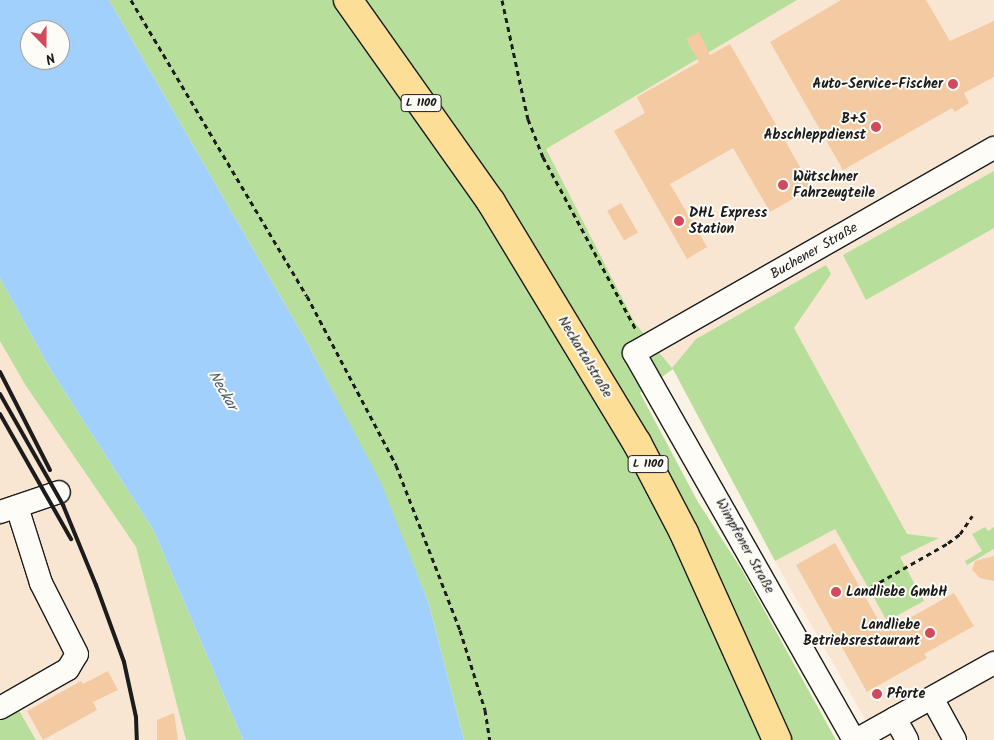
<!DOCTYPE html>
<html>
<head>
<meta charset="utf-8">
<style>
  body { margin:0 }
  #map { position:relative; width:994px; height:740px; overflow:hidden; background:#fbf2e6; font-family:Kalam,sans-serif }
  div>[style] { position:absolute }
  .built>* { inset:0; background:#f9e6d2 }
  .green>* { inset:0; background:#b7df9b }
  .water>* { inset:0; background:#a1d0fc }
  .building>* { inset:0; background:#f3caa2; transform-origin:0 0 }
  .path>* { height:3px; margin-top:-1.5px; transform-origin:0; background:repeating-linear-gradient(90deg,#1c1c1c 0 5px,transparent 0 9px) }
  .roads { filter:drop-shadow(1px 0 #1c1c1c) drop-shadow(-1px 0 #1c1c1c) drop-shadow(0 1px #1c1c1c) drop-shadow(0 -1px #1c1c1c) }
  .minor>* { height:22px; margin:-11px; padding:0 11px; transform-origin:11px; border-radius:11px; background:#fdfcf7 }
  .major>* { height:28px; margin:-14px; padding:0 14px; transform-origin:14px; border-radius:14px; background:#fcde96 }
  .rail>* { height:4px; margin:-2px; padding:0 2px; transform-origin:2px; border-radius:2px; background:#1c1c1c }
  .dots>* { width:14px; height:14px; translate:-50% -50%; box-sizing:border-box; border:2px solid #fdfcf7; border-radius:50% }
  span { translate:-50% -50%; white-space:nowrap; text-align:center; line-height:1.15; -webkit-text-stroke:4px #fdfcf7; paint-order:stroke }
  .shield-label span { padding:1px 4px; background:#fdfcf7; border:1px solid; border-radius:4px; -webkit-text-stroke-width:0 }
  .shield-label { font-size:12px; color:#1c1c1c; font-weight:700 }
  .poi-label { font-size:14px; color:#1c1c1c; font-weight:700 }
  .right { translate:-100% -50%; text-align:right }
  .left { translate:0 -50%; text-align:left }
  .street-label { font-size:14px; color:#1c1c1c }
  .water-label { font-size:15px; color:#4b5b6a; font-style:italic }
  .north { position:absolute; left:20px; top:20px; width:50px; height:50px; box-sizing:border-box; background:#fdfcf7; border:1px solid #a3a29f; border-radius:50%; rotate:158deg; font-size:14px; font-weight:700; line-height:20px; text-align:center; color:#1c1c1c }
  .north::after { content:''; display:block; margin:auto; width:18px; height:22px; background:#d1495b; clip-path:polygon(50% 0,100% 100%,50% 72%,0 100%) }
</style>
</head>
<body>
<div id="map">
  <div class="built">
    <div style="clip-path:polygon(506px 0,994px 0,994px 740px,877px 740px,787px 583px,672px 368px,635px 323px,532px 123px)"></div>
    <div style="clip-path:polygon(0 340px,26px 386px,136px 547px,186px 740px,0 740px)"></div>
  </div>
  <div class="green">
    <div style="clip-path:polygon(109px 0,797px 0,546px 149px,635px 323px,672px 368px,696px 339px,826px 265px,831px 274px,794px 328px,907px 534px,939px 538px,900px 557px,924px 601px,887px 621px,835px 529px,775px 561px,673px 369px,640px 393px,698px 502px,742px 570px,836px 740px,464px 740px,428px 601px,380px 483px,308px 344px)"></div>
    <div style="clip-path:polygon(994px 171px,994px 228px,866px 300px,843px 255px)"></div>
    <div style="clip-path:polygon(0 278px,49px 367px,154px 531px,243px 740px,186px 740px,136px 547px,26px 386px,0 341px)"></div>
    <div style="clip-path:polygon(985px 527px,988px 531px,994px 527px,994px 549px,967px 565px,965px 561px,982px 551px,972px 534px)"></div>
    <div style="clip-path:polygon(17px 707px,36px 740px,0 740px,0 716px)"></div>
  </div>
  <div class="water">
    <div style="clip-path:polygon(evenodd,0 0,109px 0,308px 344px,381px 483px,428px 601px,464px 740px,243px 740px,154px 531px,49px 367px,0 278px,0 0,30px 30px,60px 30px,60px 60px,30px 60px,30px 30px)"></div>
  </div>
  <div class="building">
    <div style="clip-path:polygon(841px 0,926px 0,950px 41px,994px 21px,994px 77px,964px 93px,969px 103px,955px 112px,952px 108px,843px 170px,770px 42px)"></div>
    <div style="clip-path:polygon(699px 32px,710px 55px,730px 44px,812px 188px,770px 212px,733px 148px,670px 184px,707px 247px,687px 259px,614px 131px,645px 113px,637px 97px,699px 62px,686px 39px)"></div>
    <div style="left:621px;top:203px;width:34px;height:16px;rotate:60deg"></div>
    <div style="clip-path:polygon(835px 543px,885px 632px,954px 593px,974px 626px,924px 654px,927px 658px,867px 692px,796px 565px)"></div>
    <div style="clip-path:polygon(994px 556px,994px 581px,980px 578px,972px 570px,975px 561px)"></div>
    <div style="clip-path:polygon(108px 671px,118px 690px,93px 702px,97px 710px,43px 740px,27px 711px,81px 681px,83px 684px)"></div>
    <div style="clip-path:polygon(174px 713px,178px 740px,157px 740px,157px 720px)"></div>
  </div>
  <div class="path">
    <div style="left:131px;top:0;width:344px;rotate:59.3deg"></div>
    <div style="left:307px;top:296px;width:191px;rotate:62.2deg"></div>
    <div style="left:396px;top:465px;width:177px;rotate:68.8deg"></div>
    <div style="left:460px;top:630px;width:84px;rotate:72.6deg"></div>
    <div style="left:485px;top:710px;width:30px;rotate:81deg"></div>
    <div style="left:502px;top:0;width:122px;rotate:77.7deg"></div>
    <div style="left:528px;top:119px;width:41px;rotate:68.5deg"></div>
    <div style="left:543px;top:157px;width:196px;rotate:61.7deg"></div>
    <div style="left:864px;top:591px;width:97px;rotate:-29.7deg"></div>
    <div style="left:948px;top:543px;width:15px;rotate:-37deg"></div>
    <div style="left:960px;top:534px;width:22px;rotate:-56deg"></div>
  </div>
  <div class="roads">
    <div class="minor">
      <div style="left:0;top:512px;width:62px;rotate:-18.7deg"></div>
      <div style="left:932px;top:698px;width:48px;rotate:61.3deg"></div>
      <div style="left:0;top:708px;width:78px;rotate:-29.8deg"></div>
      <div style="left:68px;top:669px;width:17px;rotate:-59deg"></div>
      <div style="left:77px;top:654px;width:80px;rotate:-116.9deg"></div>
      <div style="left:41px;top:583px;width:80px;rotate:-107.5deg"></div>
      <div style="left:895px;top:718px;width:25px;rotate:61deg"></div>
      <div style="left:854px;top:740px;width:445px;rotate:-119.6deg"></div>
      <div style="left:634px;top:353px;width:414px;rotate:-29.7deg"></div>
      <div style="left:856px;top:740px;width:158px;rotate:-29.2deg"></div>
    </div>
    <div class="major">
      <div style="left:348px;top:0;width:247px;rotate:54.7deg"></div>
      <div style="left:491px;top:202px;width:282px;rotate:58.8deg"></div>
      <div style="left:637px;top:443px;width:102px;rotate:62.4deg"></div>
      <div style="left:684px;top:533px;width:227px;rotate:65.8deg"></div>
    </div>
  </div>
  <div class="rail">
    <div style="left:0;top:372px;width:110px;rotate:63deg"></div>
    <div style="left:0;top:394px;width:128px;rotate:60.4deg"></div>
    <div style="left:63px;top:505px;width:87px;rotate:67.6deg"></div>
    <div style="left:96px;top:585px;width:82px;rotate:70deg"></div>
    <div style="left:124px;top:662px;width:56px;rotate:77.7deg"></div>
    <div style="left:136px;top:717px;width:23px;rotate:88deg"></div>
    <div style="left:0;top:414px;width:144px;rotate:60.4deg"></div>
  </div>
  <div class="dots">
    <div style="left:953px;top:84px;background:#d1495b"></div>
    <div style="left:876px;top:127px;background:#d1495b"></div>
    <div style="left:783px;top:185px;background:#d1495b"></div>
    <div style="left:679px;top:221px;background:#d1495b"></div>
    <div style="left:836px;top:592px;background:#d1495b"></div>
    <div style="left:930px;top:633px;background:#d1495b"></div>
    <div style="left:877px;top:694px;background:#d1495b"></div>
  </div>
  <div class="shield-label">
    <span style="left:421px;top:103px">L 1100</span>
    <span style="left:648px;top:464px">L 1100</span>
  </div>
  <div class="poi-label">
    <span class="right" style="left:943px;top:84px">Auto-Service-Fischer</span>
    <span class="right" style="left:866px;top:127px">B+S<br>Abschleppdienst</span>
    <span class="left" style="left:793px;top:185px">Wütschner<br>Fahrzeugteile</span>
    <span class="left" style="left:689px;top:221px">DHL Express<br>Station</span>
    <span class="left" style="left:846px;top:592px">Landliebe GmbH</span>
    <span class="right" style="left:920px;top:633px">Landliebe<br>Betriebsrestaurant</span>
    <span class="left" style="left:887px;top:694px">Pforte</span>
  </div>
  <div class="street-label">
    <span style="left:814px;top:251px;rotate:-30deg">Buchener Straße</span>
    <span style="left:585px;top:357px;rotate:59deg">Neckartalstraße</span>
    <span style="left:745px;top:546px;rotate:61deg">Wimpfener Straße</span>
  </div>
  <div class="water-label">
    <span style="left:222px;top:391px;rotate:60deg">Neckar</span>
  </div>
  <div class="north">N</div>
</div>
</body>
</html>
